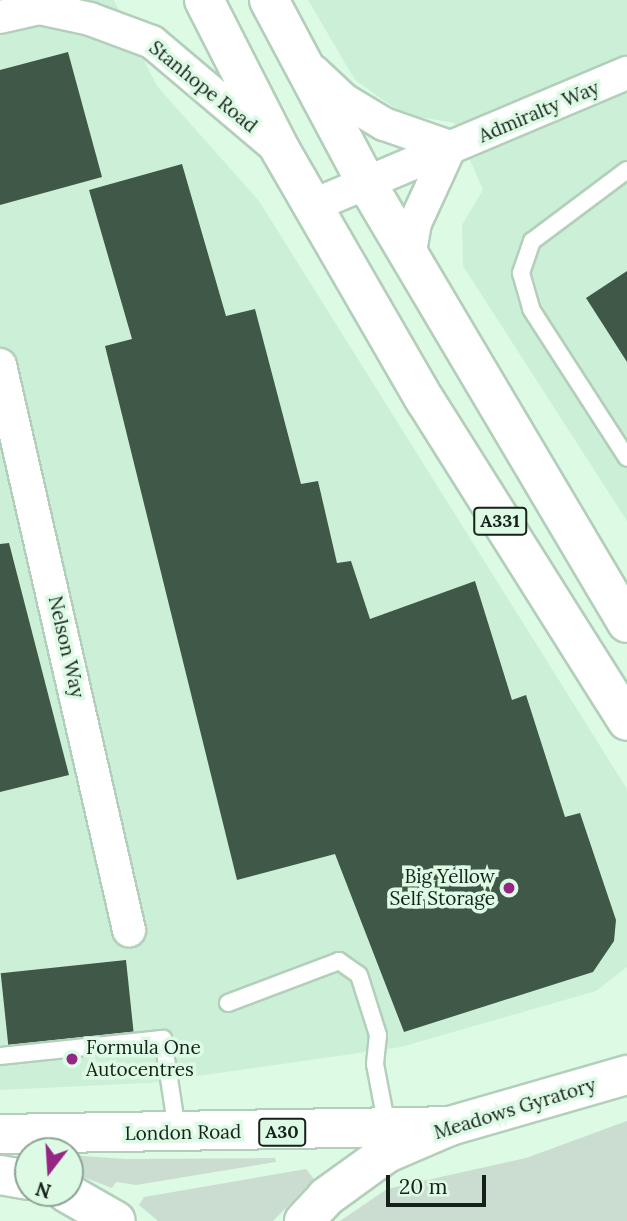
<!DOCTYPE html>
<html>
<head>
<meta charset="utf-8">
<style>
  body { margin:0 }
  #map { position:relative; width:627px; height:1221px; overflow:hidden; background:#ddfae5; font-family:Lora,serif }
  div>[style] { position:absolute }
  .built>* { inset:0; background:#ccf0d7 }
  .green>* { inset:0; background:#cbddd0 }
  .building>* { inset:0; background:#405847; transform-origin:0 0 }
  .roads { filter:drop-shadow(2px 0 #b3cfbb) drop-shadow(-2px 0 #b3cfbb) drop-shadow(0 2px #b3cfbb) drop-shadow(0 -2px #b3cfbb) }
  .lane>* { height:16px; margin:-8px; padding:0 8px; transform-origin:8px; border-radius:8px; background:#fff }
  .street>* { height:32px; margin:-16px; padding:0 16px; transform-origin:16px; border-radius:16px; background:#fff }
  .primary>* { height:38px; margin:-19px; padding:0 19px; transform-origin:19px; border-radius:19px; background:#fff }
  .dots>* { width:19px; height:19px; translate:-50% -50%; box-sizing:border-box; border:4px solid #ddfae5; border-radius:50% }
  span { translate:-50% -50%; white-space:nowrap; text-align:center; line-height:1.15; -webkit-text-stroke:7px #ddfae5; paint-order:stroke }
  .shield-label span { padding:2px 5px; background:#ddfae5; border:2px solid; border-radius:5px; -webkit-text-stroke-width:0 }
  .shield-label { font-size:18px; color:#16211a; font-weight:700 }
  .street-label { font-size:19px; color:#16211a }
  .poi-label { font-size:19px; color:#16211a }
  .right { translate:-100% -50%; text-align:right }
  .left { translate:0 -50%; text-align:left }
  .north { position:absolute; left:14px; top:1137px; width:70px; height:70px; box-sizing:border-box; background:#ddfae5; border:2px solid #8da394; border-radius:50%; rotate:197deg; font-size:19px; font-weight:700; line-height:28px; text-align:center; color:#16211a }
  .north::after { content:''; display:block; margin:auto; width:24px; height:32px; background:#952686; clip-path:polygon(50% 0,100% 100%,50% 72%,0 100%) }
  .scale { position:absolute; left:386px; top:1175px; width:100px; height:32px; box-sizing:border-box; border:4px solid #16211a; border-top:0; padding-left:9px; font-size:21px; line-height:24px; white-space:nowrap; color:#16211a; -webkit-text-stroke:5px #ddfae5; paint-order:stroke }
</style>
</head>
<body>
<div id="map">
  <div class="built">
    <div style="clip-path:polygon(0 0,114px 0,157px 86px,259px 201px,627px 789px,627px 967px,596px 991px,401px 1047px,148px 1083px,0 1090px)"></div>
    <div style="clip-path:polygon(308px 0,627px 0,627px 521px,463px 266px,462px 225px,483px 190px,454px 123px,403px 114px,355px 80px)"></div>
  </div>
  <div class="green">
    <div style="clip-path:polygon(627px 1121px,627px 1221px,340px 1221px,387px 1189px,526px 1158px)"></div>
    <div style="clip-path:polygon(70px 1155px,125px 1159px,275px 1158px,276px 1162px,136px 1185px,116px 1182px,112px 1188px,70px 1172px)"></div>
    <div style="clip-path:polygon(306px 1169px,314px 1179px,273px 1221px,158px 1221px,139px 1205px,144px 1197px)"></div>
  </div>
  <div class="building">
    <div style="clip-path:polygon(68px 52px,102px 177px,0 205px,0 70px)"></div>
    <div style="clip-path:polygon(182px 164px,226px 316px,255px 309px,301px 484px,318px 481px,337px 563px,351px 561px,370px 619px,475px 581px,512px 700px,526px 695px,565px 817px,580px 813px,616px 920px,614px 941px,593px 972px,404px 1032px,335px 854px,237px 880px,105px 346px,132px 339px,89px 190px)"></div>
    <div style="clip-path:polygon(627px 271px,627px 362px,586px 298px)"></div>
    <div style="clip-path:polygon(9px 543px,69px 775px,0 792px,0 544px)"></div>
    <div style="left:126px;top:960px;width:72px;height:126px;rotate:84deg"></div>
  </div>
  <div class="roads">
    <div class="lane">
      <div style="left:627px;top:170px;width:119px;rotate:143.2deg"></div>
      <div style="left:532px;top:241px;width:34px;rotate:109deg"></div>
      <div style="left:521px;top:273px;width:37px;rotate:74deg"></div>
      <div style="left:531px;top:309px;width:177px;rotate:57.2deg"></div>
      <div style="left:228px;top:1003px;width:119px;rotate:-20.7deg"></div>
      <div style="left:339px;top:961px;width:24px;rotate:35deg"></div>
      <div style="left:359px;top:975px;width:63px;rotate:72.4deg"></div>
      <div style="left:378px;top:1035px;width:29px;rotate:96deg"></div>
      <div style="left:375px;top:1064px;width:64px;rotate:79.2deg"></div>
      <div style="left:0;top:1056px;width:164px;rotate:-6deg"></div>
      <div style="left:163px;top:1039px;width:93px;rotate:81.3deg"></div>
    </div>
    <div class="street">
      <div style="left:40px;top:8px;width:51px;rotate:12.4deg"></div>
      <div style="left:90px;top:19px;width:66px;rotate:20.4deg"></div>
      <div style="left:152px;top:42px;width:161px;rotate:40.2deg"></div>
      <div style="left:0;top:17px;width:63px;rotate:-12.9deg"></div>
      <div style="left:313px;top:71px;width:42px;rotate:43.1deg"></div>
      <div style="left:344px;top:100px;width:47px;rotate:31deg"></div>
      <div style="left:384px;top:124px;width:70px;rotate:19.2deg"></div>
      <div style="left:314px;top:205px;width:340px;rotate:-22.9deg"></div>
      <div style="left:409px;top:257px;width:35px;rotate:-80deg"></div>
      <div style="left:415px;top:223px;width:84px;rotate:-65.3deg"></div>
      <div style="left:0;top:365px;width:580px;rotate:77.14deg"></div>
    </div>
    <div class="primary">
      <div style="left:204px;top:0;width:169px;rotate:63deg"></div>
      <div style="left:281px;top:151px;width:288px;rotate:60deg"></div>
      <div style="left:425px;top:400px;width:379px;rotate:57.8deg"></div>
      <div style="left:269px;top:0;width:208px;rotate:62deg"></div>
      <div style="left:367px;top:184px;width:510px;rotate:59.36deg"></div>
      <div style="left:0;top:1134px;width:450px;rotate:-1deg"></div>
      <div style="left:0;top:1175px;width:28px;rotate:10deg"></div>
      <div style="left:67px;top:1193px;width:56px;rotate:29.7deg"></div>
      <div style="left:304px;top:1221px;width:33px;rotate:-47deg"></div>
      <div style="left:326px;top:1197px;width:75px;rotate:-35.8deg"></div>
      <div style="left:387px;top:1153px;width:69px;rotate:-23.2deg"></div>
      <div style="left:450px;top:1126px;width:184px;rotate:-16.1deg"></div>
    </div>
  </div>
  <div class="dots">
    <div style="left:509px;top:888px;background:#952686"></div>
    <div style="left:72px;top:1059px;background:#952686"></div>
  </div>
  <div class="shield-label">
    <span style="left:500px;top:521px">A331</span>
    <span style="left:282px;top:1132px">A30</span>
  </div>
  <div class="street-label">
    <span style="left:203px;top:87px;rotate:39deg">Stanhope Road</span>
    <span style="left:539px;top:112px;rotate:-23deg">Admiralty Way</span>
    <span style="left:66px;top:647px;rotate:77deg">Nelson Way</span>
    <span style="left:515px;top:1109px;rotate:-17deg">Meadows Gyratory</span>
    <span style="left:183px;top:1133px;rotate:-1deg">London Road</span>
  </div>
  <div class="poi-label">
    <span class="right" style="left:495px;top:888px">Big Yellow<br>Self Storage</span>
    <span class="left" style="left:86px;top:1059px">Formula One<br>Autocentres</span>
  </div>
  <div class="north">N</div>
  <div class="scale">20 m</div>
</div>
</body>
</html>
